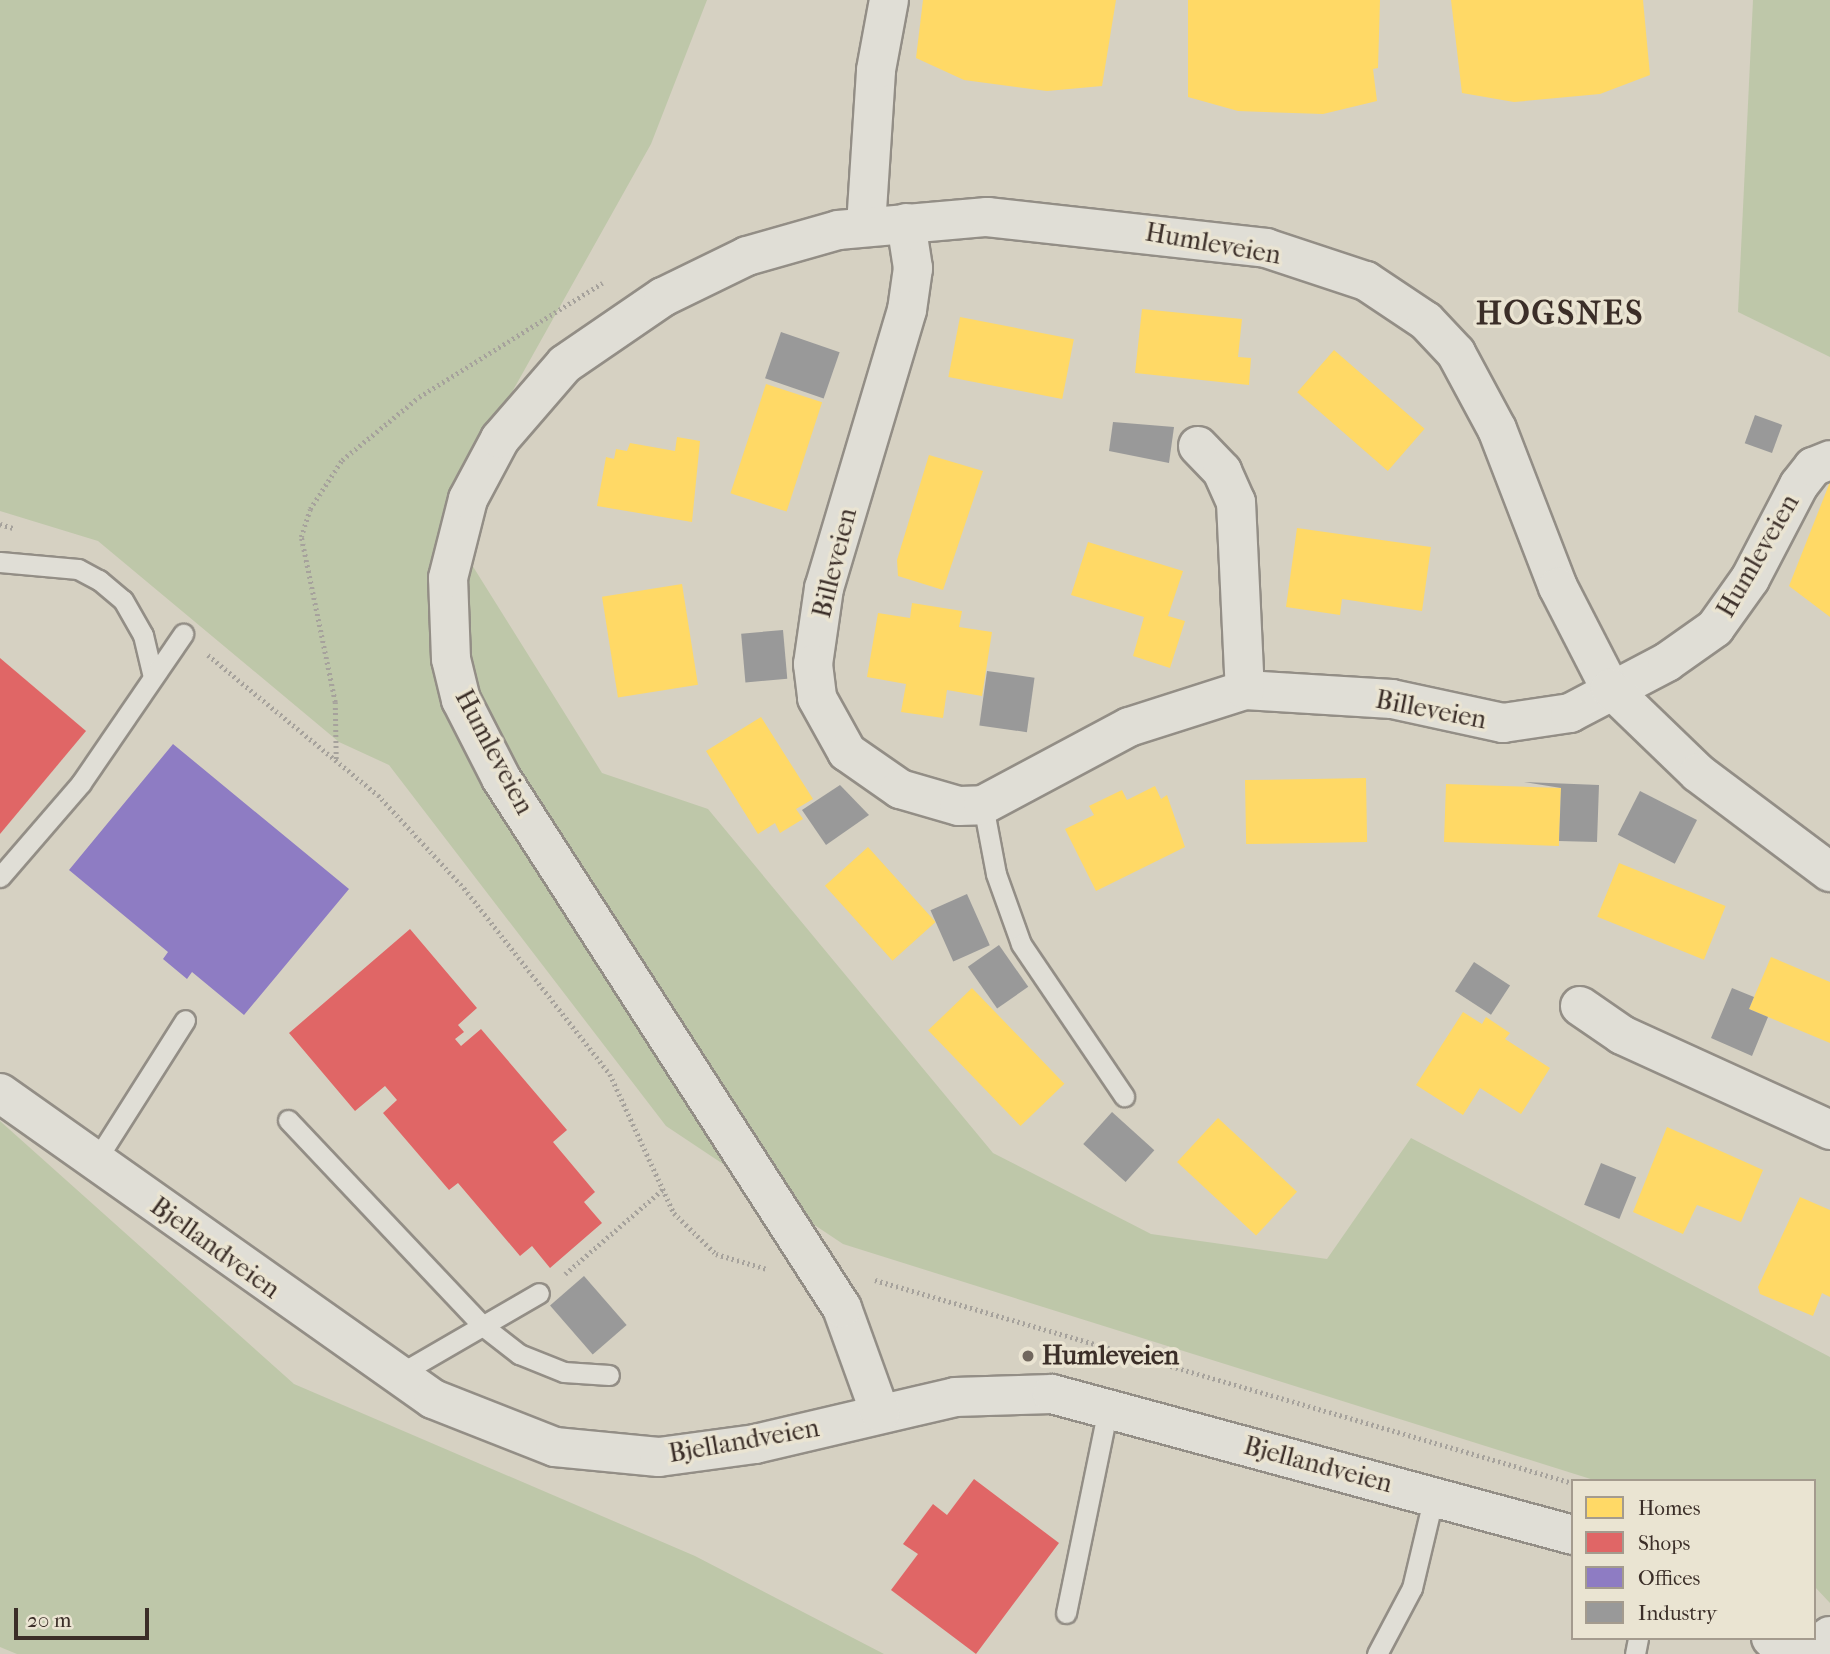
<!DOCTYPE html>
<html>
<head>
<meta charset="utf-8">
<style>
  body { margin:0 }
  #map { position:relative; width:1830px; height:1654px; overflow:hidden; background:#d6d1c2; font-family:"IM FELL French Canon",serif }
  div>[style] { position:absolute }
  .green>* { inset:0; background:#bec7a9 }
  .homes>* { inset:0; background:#ffd966; transform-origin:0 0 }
  .shops>* { inset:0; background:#e06666 }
  .offices>* { inset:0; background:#8e7cc3 }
  .industry>* { inset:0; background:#999; transform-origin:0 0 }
  .path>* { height:4.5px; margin-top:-2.25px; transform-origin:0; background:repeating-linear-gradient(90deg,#a6a29c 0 2px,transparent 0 5.5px) }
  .roads { filter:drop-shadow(2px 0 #938e86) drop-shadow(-2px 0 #938e86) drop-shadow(0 2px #938e86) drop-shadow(0 -2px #938e86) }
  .lane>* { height:19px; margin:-9.5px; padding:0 9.5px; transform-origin:9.5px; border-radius:9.5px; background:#e0ded6 }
  .street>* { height:38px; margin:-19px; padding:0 19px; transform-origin:19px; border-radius:19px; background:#e0ded6 }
  .dots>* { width:19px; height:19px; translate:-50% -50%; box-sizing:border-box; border:4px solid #eae4d2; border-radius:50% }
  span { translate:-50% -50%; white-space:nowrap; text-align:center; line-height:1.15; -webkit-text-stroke:7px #eae4d2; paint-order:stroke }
  .street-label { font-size:26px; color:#3b2e28 }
  .poi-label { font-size:26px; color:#3b2e28; font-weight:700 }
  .left { translate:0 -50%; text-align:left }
  .district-label { font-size:33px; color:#3b2e28; font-weight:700; letter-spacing:2px }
  .legend { position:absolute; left:1571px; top:1479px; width:245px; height:161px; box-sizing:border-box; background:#eae4d2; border:2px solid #a49b8e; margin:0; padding:9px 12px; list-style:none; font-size:21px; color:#3b2e28 }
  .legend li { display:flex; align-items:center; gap:14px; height:35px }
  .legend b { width:35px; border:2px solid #a49b8e }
  .scale { position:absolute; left:14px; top:1608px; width:135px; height:32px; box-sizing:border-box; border:4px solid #3b2e28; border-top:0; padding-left:9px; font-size:21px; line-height:24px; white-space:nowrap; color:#3b2e28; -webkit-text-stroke:5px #eae4d2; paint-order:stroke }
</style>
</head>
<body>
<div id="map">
  <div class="green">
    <div style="clip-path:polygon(0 0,707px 0,651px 144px,442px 517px,602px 773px,708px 809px,993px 1153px,1151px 1234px,1327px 1259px,1411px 1138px,1830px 1357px,1830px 1603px,1814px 1586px,1814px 1481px,1597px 1481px,843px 1244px,666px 1126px,389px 765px,339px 742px,98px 541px,0 511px)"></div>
    <div style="clip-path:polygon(1753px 0,1830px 0,1830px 357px,1738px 312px)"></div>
    <div style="clip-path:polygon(0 1121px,294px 1384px,695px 1556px,884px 1654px,17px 1654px,0 1647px)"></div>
  </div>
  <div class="homes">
    <div style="clip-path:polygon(923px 0,1116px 0,1102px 86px,1047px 91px,964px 80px,916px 58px)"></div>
    <div style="clip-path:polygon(1188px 0,1380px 0,1378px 68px,1373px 69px,1377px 101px,1323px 114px,1238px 111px,1188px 97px)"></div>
    <div style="clip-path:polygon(1451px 0,1643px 0,1650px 75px,1600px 94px,1514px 102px,1462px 93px)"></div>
    <div style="clip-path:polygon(1142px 309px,1242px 319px,1238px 357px,1251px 358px,1249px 385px,1135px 373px)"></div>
    <div style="left:960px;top:317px;width:116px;height:61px;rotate:11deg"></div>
    <div style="left:1334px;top:350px;width:120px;height:56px;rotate:41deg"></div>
    <div style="left:766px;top:384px;width:59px;height:115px;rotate:18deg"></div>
    <div style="clip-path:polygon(677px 437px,700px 441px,692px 522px,597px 506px,606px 457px,614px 459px,616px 449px,627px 451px,630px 443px,675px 451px)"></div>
    <div style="clip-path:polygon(929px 455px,983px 471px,943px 590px,898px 576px,897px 560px)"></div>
    <div style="clip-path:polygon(1830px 482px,1830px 617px,1789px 586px)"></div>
    <div style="clip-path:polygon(1297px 528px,1431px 547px,1422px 611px,1342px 599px,1340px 615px,1286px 607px)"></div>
    <div style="clip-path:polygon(1088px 542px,1183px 571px,1168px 616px,1185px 621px,1170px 668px,1133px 656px,1144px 617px,1071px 595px)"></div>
    <div style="left:682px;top:584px;width:102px;height:81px;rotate:81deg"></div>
    <div style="clip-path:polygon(912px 603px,962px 611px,959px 627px,992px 632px,982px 696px,947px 690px,943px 718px,901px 712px,906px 684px,867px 677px,878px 613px,910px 618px)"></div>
    <div style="clip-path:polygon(761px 717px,813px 799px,796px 809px,803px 819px,780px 833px,775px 823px,758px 834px,706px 751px)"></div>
    <div style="left:1366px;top:778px;width:64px;height:121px;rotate:89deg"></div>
    <div style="left:1446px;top:784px;width:115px;height:58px;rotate:2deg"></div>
    <div style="clip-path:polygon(1155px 786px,1161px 799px,1167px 795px,1185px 847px,1096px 891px,1065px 829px,1094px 815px,1089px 806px,1122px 790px,1127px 800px)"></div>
    <div style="left:868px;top:847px;width:101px;height:58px;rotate:48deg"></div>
    <div style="left:1619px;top:863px;width:115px;height:58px;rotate:22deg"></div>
    <div style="clip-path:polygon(1771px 957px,1830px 982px,1830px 1043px,1749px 1009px)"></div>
    <div style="left:972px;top:988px;width:133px;height:61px;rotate:46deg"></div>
    <div style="clip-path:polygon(1463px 1012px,1482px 1024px,1486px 1017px,1510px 1033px,1505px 1039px,1550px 1068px,1521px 1114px,1480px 1088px,1463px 1115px,1416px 1085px)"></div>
    <div style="left:1218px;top:1118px;width:108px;height:60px;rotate:43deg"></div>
    <div style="clip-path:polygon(1667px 1127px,1763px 1170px,1741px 1222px,1697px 1205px,1683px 1234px,1633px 1212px)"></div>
    <div style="clip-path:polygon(1800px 1197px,1830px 1210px,1830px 1297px,1822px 1293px,1813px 1316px,1760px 1294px,1758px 1287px)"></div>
  </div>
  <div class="shops">
    <div style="clip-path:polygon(0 658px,86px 731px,0 834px)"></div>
    <div style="clip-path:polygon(410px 929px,477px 1008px,458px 1025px,464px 1032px,455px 1039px,461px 1046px,481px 1029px,567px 1130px,553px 1142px,595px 1192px,584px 1202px,602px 1223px,550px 1268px,532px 1246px,520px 1256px,458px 1183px,449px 1190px,383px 1113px,397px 1100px,385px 1086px,355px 1111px,289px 1033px)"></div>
    <div style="clip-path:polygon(974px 1479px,1059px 1543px,976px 1654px,891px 1590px,918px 1554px,903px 1544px,933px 1504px,947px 1515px)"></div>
  </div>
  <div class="offices">
    <div style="clip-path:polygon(173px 744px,349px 889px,244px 1015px,192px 972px,187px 979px,163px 959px,168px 952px,69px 870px)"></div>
  </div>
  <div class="industry">
    <div style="left:781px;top:332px;width:62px;height:49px;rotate:19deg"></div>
    <div style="left:1755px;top:415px;width:29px;height:30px;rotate:20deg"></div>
    <div style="clip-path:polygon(1113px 422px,1174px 427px,1169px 463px,1109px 451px)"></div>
    <div style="left:783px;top:630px;width:49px;height:42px;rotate:85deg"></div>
    <div style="left:987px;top:671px;width:48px;height:55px;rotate:8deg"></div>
    <div style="clip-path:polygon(1524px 782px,1599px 785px,1597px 842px,1559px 841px,1561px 788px)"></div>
    <div style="clip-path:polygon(840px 785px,869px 815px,826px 845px,802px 810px)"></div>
    <div style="left:1640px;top:791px;width:64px;height:49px;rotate:27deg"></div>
    <div style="left:967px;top:894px;width:56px;height:40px;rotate:66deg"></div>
    <div style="left:999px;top:945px;width:51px;height:38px;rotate:55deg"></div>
    <div style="left:1474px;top:962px;width:43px;height:35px;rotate:33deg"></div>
    <div style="clip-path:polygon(1732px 988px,1754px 997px,1749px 1009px,1768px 1017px,1752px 1056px,1711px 1038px)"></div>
    <div style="left:1112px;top:1112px;width:57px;height:43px;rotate:42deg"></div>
    <div style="left:1601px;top:1163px;width:38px;height:45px;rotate:22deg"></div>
    <div style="left:584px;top:1276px;width:65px;height:45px;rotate:49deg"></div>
  </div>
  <div class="path">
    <div style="left:0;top:524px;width:14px;rotate:17deg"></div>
    <div style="left:208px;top:655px;width:220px;rotate:39.5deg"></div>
    <div style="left:378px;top:795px;width:127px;rotate:47.2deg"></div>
    <div style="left:464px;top:888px;width:236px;rotate:51.9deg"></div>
    <div style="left:610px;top:1074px;width:153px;rotate:65.3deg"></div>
    <div style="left:674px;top:1213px;width:59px;rotate:44.3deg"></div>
    <div style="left:716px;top:1254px;width:53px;rotate:16.4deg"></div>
    <div style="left:336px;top:759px;width:57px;rotate:-91deg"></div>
    <div style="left:335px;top:702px;width:168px;rotate:-101.6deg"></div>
    <div style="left:301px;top:537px;width:29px;rotate:-72deg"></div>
    <div style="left:310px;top:509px;width:59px;rotate:-56.9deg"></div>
    <div style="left:342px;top:460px;width:99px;rotate:-39.3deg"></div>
    <div style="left:419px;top:397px;width:216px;rotate:-31.9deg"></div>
    <div style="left:565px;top:1274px;width:130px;rotate:-40.9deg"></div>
    <div style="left:875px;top:1280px;width:727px;rotate:16.22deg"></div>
  </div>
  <div class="roads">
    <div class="lane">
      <div style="left:0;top:562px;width:78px;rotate:5.1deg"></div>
      <div style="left:78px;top:569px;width:24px;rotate:28deg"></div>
      <div style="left:99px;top:580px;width:31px;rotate:40deg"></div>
      <div style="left:123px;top:600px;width:40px;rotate:60.3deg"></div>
      <div style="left:143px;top:635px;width:43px;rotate:76.6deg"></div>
      <div style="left:983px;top:805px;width:70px;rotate:79.3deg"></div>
      <div style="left:996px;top:874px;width:74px;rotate:70.3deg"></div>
      <div style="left:1021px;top:944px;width:184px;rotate:55.9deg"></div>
      <div style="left:0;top:877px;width:124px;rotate:-49.2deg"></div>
      <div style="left:81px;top:783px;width:181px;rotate:-55.6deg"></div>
      <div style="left:288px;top:1120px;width:284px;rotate:46.6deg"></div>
      <div style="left:483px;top:1326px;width:46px;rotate:37.9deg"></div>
      <div style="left:519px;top:1354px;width:48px;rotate:21.8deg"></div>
      <div style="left:564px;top:1372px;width:45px;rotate:3.8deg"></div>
      <div style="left:95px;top:1162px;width:168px;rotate:-57.6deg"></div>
      <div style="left:396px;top:1376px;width:165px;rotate:-30.1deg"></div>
      <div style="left:1066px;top:1613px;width:209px;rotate:-78.4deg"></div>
      <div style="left:1377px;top:1654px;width:75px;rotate:-62.1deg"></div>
      <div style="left:1412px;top:1588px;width:95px;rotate:-76.6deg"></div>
      <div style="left:1635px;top:1654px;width:16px;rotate:-79deg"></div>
    </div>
    <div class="street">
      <div style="left:906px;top:223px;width:46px;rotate:81.2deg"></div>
      <div style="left:913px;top:268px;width:42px;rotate:98.1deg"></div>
      <div style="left:907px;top:310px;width:290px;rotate:106.6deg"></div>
      <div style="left:824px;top:588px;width:77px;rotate:98.2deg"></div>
      <div style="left:813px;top:664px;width:34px;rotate:83deg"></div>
      <div style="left:817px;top:698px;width:62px;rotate:60.9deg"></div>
      <div style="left:847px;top:752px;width:65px;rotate:34.9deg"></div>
      <div style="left:900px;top:789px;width:61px;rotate:16.1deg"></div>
      <div style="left:959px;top:806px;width:24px;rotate:-2deg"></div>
      <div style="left:983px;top:805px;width:166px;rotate:-28.1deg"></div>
      <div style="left:1129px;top:727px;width:122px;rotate:-17.7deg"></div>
      <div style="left:1245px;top:690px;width:147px;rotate:3.5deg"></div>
      <div style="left:1392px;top:699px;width:114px;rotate:12.2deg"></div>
      <div style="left:1503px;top:723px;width:68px;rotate:-8.5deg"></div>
      <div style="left:1570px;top:713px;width:110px;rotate:-27.7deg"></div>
      <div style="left:1667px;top:662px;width:59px;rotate:-35.3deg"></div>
      <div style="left:1715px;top:628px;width:60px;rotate:-54.5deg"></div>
      <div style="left:1750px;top:579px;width:106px;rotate:-62.5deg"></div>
      <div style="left:1799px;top:485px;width:23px;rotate:-52deg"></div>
      <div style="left:1813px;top:467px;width:18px;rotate:-22deg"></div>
      <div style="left:866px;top:226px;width:156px;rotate:-86.3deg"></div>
      <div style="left:876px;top:70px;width:71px;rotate:-79.5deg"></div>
      <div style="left:1198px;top:446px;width:35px;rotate:46deg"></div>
      <div style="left:1222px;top:471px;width:34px;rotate:66deg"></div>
      <div style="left:1236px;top:502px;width:188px;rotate:87.3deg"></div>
      <div style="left:1580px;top:1006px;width:51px;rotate:34.6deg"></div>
      <div style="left:1622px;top:1035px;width:229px;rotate:24.5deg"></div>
      <div style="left:0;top:1093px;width:530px;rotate:35.25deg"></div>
      <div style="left:433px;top:1399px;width:131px;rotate:21.5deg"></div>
      <div style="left:555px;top:1447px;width:104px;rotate:5.5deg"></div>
      <div style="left:659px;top:1457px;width:97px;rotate:-7.7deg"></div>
      <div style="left:755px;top:1444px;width:205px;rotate:-13.2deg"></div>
      <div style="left:955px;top:1397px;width:97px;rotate:-1.8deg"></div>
      <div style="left:1052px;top:1394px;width:540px;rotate:15.14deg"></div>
      <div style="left:880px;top:1413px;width:112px;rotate:-109.9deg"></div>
      <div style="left:842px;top:1308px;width:630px;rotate:-122.76deg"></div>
      <div style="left:501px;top:778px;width:88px;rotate:-117.1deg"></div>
      <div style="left:461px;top:700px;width:42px;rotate:-103.7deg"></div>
      <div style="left:451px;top:659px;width:81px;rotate:-92.1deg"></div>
      <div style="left:448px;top:578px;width:81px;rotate:-75.8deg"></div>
      <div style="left:468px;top:499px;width:68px;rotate:-61.9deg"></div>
      <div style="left:500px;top:439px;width:99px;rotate:-49.1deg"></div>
      <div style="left:565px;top:364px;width:119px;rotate:-34.4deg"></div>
      <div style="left:663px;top:297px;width:93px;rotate:-26deg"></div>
      <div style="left:747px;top:256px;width:95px;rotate:-15.9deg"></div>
      <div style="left:838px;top:230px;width:150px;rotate:-5deg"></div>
      <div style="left:987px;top:217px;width:281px;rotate:6.3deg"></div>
      <div style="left:1266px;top:248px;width:105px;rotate:18.3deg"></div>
      <div style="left:1366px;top:281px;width:72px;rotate:33.7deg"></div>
      <div style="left:1426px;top:321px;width:44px;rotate:46.8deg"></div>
      <div style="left:1456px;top:353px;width:86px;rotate:61.7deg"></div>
      <div style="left:1497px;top:429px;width:169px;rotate:68.9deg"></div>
      <div style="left:1558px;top:587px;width:114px;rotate:62.8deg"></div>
      <div style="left:1610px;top:688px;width:122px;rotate:44deg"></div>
      <div style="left:1698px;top:773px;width:165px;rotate:36.9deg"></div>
      <div style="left:1771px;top:1638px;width:23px;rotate:45deg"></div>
      <div style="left:1806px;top:1654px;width:30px;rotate:-37deg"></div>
    </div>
  </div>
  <div class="dots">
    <div style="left:1028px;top:1356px;background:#71675e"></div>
  </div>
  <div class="street-label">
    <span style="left:1213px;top:244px;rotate:10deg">Humleveien</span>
    <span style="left:1758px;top:556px;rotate:-60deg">Humleveien</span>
    <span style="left:835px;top:563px;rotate:-76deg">Billeveien</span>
    <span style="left:1431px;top:710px;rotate:11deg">Billeveien</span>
    <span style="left:494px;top:752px;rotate:62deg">Humleveien</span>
    <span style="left:215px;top:1248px;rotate:36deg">Bjellandveien</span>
    <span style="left:744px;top:1441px;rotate:-10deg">Bjellandveien</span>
    <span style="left:1318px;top:1465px;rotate:15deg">Bjellandveien</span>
  </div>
  <div class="poi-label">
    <span class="left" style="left:1042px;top:1356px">Humleveien</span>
  </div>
  <div class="district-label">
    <span style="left:1560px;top:314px">HOGSNES</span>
  </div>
  <ul class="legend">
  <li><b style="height:19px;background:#ffd966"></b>Homes</li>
  <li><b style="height:19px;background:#e06666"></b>Shops</li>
  <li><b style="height:19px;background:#8e7cc3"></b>Offices</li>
  <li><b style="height:19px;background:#999"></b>Industry</li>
  </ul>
  <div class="scale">20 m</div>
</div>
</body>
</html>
